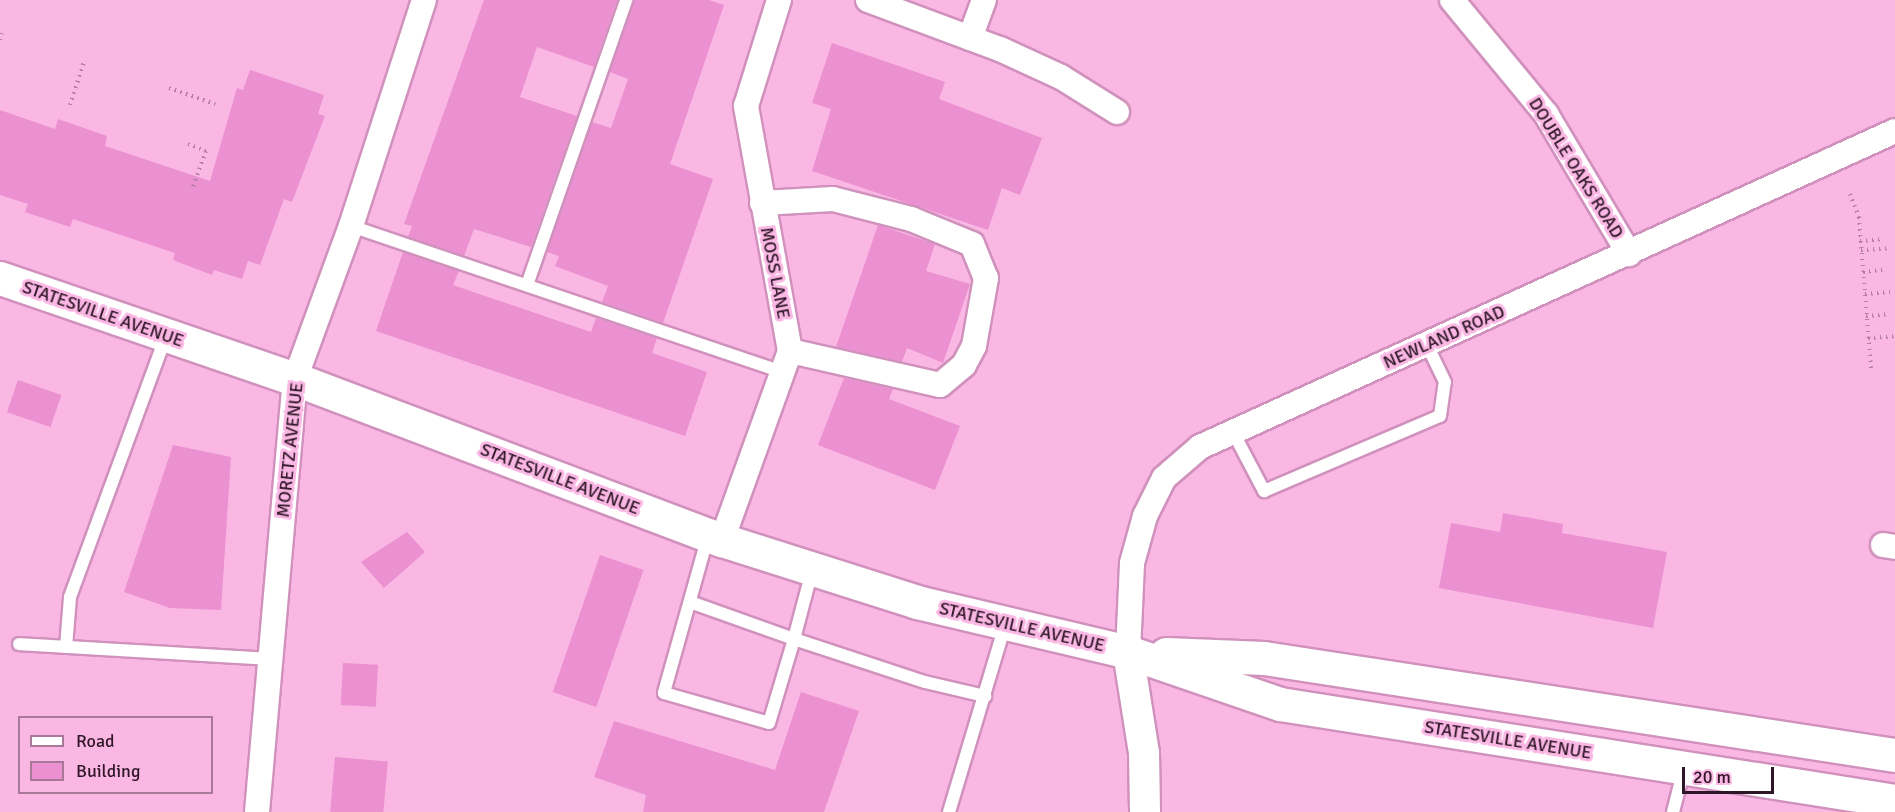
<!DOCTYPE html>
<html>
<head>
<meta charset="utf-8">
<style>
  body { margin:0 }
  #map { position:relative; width:1895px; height:812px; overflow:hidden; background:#fab7e4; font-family:Signika,sans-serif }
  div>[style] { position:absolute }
  .building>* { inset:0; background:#eb90d0; transform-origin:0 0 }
  .path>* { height:4px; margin-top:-2px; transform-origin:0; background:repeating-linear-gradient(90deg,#b47fa2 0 1.5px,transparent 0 6px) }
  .roads { filter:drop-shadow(2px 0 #d091bc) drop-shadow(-2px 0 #d091bc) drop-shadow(0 2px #d091bc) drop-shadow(0 -2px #d091bc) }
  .service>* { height:12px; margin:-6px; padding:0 6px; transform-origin:6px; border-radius:6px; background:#fff }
  .minor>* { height:24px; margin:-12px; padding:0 12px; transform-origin:12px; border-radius:12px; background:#fff }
  .tertiary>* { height:30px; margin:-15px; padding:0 15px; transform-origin:15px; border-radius:15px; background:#fff }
  .secondary>* { height:33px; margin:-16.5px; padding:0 16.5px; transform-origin:16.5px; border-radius:16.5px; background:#fff }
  span { translate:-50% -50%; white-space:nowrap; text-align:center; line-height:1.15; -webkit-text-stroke:6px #fab7e4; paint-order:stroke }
  .street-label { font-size:18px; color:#2f1627 }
  .legend { position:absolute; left:18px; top:716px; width:195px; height:78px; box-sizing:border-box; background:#fab7e4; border:2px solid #a97798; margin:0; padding:8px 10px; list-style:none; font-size:18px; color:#2f1627 }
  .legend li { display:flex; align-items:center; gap:12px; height:30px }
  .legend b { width:30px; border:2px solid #a97798 }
  .scale { position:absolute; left:1682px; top:767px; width:92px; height:27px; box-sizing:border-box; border:3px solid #2f1627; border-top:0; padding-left:8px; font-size:18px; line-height:21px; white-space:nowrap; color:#2f1627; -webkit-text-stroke:4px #fab7e4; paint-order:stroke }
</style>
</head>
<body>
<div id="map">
  <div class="building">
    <div style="clip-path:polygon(484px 0,617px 0,594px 67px,537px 47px,520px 97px,577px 116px,531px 247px,474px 229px,464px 256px,408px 237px,412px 226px,404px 224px)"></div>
    <div style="clip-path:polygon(634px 0,709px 0,724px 5px,670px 164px,713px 179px,663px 323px,602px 302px,608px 286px,555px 266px,559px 256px,547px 252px,592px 122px,611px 128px,628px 79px,610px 72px)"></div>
    <div style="clip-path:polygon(832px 43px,945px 82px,939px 99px,1042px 138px,1020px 195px,1002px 188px,988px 230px,812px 171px,831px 109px,812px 103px)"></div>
    <div style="clip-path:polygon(250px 70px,324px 95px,318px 114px,325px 116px,292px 202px,284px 199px,260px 265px,248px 261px,242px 279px,214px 270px,212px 275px,173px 260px,175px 253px,73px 219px,70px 227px,25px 212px,28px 204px,0 195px,0 110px,55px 129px,58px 119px,107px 136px,105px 146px,210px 181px,237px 88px,243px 90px)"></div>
    <div style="clip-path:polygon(878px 225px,935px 244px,926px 271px,970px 284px,943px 363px,907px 348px,902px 362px,836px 347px)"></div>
    <div style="clip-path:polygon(403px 252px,459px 271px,453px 285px,591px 332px,596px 318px,657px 338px,652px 353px,707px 372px,685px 436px,376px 331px)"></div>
    <div style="clip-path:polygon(844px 378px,893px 389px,889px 399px,960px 426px,935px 490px,818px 445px)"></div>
    <div style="left:18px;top:380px;width:46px;height:34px;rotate:19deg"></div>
    <div style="clip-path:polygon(173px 445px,231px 457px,221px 610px,170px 608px,124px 592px)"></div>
    <div style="clip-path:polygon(1503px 513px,1563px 524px,1562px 533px,1667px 552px,1653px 628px,1439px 588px,1451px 523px,1500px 532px)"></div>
    <div style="clip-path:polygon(407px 532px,425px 552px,384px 588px,361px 562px)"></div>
    <div style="left:600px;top:555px;width:46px;height:145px;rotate:19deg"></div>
    <div style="left:343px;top:663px;width:35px;height:42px;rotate:3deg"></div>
    <div style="clip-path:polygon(801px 692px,859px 711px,824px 812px,643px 812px,646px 795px,594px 777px,614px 721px,775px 770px)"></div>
    <div style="left:335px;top:757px;width:53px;height:55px;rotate:5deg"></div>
  </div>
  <div class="path">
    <div style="left:0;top:40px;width:7px;rotate:-74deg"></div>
    <div style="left:169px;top:88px;width:49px;rotate:19.2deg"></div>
    <div style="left:70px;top:105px;width:45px;rotate:-72deg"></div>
    <div style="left:188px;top:144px;width:19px;rotate:21deg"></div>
    <div style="left:206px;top:151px;width:38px;rotate:110deg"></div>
    <div style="left:1850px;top:194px;width:25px;rotate:69deg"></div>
    <div style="left:1859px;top:217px;width:153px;rotate:85.5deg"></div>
    <div style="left:1860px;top:241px;width:23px;rotate:-5deg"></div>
    <div style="left:1861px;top:250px;width:26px;rotate:-4deg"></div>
    <div style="left:1863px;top:272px;width:23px;rotate:-7deg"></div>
    <div style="left:1865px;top:294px;width:25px;rotate:-5deg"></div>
    <div style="left:1866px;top:316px;width:23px;rotate:-5deg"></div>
    <div style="left:1868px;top:338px;width:26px;rotate:-4deg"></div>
  </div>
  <div class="roads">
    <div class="service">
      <div style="left:351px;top:226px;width:456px;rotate:18.7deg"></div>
      <div style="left:527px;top:285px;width:302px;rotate:-70.8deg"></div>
      <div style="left:1233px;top:432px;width:67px;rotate:62.3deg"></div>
      <div style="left:1264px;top:491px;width:191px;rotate:-23.1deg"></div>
      <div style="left:1440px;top:416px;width:34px;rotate:-82deg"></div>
      <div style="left:1445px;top:382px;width:41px;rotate:-115.9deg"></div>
      <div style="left:708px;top:536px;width:163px;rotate:105.7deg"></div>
      <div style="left:664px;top:693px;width:109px;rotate:15.9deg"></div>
      <div style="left:769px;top:723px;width:88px;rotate:-73.4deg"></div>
      <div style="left:794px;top:639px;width:138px;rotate:18.2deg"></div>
      <div style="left:925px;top:682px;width:62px;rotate:13.1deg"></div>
      <div style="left:690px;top:602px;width:110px;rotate:19.6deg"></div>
      <div style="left:794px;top:639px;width:70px;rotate:-75.2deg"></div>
      <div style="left:19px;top:644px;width:251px;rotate:3.4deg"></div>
      <div style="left:66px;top:647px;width:50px;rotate:-85.4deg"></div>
      <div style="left:70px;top:597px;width:278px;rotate:-69.8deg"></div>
      <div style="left:949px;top:812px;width:195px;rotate:-73.3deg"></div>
      <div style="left:1673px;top:812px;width:44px;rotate:-75.7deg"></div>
    </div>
    <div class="minor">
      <div style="left:868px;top:0;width:141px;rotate:20.4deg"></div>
      <div style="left:1000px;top:49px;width:67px;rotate:24.7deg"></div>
      <div style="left:1061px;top:77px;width:66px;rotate:32deg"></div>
      <div style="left:1452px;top:0;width:148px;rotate:50.5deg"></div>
      <div style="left:1546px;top:114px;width:163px;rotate:59.3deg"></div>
      <div style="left:970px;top:38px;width:40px;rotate:-69.8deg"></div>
      <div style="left:762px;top:203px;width:71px;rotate:-3.2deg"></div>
      <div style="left:833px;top:199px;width:81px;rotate:14.4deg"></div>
      <div style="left:911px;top:219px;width:66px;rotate:22.3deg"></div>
      <div style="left:972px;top:244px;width:37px;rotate:68deg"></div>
      <div style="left:986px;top:278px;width:69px;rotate:100deg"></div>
      <div style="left:974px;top:346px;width:21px;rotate:118deg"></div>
      <div style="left:964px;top:365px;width:31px;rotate:140deg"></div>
      <div style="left:940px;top:385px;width:154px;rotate:-167.2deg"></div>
      <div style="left:722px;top:540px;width:201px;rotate:-70.2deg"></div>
      <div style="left:790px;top:351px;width:249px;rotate:-100.2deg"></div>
      <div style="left:746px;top:106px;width:111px;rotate:-72.7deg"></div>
      <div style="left:1883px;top:545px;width:12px;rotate:9deg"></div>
      <div style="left:1128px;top:652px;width:89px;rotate:-87.4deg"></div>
      <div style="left:1132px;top:563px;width:49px;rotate:-74.5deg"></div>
      <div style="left:1145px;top:516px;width:42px;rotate:-63.4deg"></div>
      <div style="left:1164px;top:478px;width:48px;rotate:-40.7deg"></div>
      <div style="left:1200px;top:447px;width:763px;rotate:-24.45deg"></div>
      <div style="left:257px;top:812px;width:435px;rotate:-85deg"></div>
      <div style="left:295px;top:379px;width:163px;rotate:-69.9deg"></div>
      <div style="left:351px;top:226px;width:237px;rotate:-72.1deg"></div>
    </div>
    <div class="tertiary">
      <div style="left:1128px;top:652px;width:102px;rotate:81deg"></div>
      <div style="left:1144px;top:753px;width:59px;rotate:89deg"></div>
    </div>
    <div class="secondary">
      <div style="left:0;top:278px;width:312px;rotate:18.9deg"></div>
      <div style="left:295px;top:379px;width:456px;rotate:20.7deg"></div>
      <div style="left:722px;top:540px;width:205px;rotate:17.6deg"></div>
      <div style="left:917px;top:602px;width:217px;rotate:13.3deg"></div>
      <div style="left:1128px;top:652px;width:161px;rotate:18.9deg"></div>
      <div style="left:1280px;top:704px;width:623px;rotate:8.96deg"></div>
      <div style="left:1166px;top:654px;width:98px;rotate:2.3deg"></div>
      <div style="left:1264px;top:658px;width:638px;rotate:8.74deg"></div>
    </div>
  </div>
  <div class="street-label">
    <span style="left:1576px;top:168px;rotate:58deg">DOUBLE OAKS ROAD</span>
    <span style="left:775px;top:273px;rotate:79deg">MOSS LANE</span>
    <span style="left:103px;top:314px;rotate:19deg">STATESVILLE AVENUE</span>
    <span style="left:1444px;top:337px;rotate:-24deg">NEWLAND ROAD</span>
    <span style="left:290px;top:450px;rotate:-84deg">MORETZ AVENUE</span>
    <span style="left:560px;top:479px;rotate:21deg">STATESVILLE AVENUE</span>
    <span style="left:1022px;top:627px;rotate:13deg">STATESVILLE AVENUE</span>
    <span style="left:1508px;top:740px;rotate:9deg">STATESVILLE AVENUE</span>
  </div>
  <ul class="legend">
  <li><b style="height:8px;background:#fff"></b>Road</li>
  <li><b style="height:16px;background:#eb90d0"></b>Building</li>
  </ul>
  <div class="scale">20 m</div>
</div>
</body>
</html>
